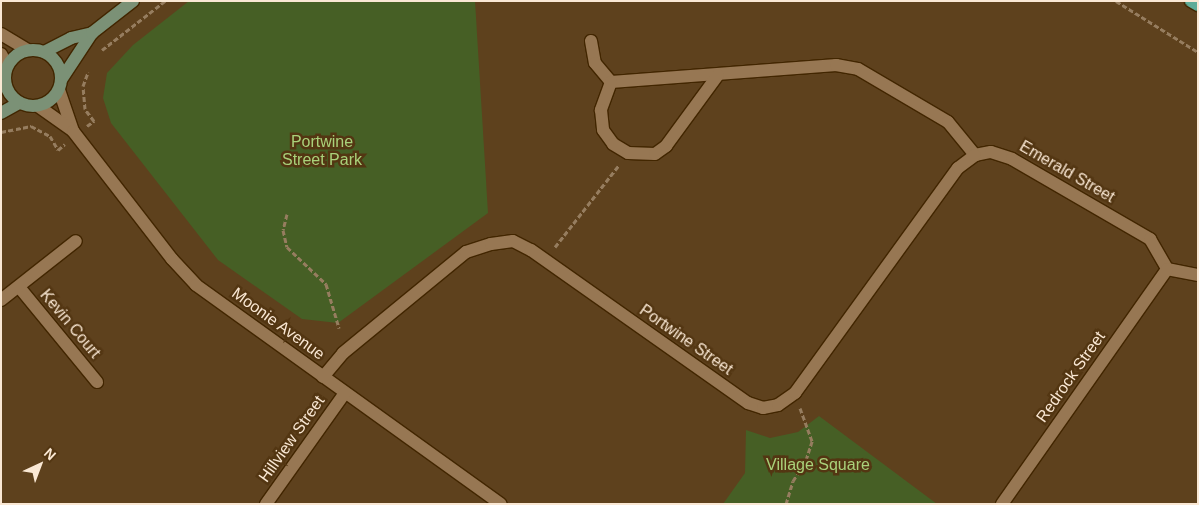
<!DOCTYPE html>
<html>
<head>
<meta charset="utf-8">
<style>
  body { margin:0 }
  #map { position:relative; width:1199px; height:505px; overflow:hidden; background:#5e411d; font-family:Arial,sans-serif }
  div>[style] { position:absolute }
  .green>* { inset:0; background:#465f25 }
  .path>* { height:3px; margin-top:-1.5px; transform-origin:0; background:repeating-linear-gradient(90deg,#967d5f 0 5px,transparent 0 7.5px) }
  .roads { filter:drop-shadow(1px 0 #422600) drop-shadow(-1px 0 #422600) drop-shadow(0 1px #422600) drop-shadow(0 -1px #422600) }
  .street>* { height:12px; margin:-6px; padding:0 6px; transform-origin:6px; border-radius:6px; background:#977753 }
  .secondary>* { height:12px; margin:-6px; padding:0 6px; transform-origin:6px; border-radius:6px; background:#7b9176 }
  .secondary>.ring { margin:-6px; padding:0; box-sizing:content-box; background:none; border:12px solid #7b9176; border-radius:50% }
  .primary>* { height:12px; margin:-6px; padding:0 6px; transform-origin:6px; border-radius:6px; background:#5fac98 }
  span { translate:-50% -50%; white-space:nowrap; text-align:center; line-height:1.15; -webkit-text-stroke:5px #533612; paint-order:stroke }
  .park-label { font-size:16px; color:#a9d17a }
  .street-label { font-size:16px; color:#fae8d4 }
  .frame { position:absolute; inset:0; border:2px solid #fae8d4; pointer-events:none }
  .north { position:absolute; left:15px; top:440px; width:50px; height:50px; -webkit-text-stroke:4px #533612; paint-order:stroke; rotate:43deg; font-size:14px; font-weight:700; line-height:20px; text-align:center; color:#fae8d4 }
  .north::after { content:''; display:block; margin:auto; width:18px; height:22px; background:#fae8d4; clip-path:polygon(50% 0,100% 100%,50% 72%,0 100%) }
</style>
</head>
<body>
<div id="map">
  <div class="green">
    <div style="clip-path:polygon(189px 1px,475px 1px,488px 213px,338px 323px,302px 319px,218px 260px,111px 123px,103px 98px,107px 73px,133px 45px)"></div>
    <div style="clip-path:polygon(819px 416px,937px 504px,723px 504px,745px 473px,746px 430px,770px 438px,798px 432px)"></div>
  </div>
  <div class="path">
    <div style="left:1116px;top:1px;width:97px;rotate:31.9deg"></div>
    <div style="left:102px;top:50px;width:80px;rotate:-37.9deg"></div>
    <div style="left:87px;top:126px;width:9px;rotate:-36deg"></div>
    <div style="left:94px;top:121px;width:15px;rotate:-127deg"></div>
    <div style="left:85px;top:109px;width:23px;rotate:-95deg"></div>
    <div style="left:83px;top:86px;width:15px;rotate:-70deg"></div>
    <div style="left:1px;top:132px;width:31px;rotate:-11deg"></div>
    <div style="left:31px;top:126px;width:21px;rotate:28deg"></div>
    <div style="left:50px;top:136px;width:16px;rotate:60deg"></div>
    <div style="left:58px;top:150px;width:9px;rotate:-41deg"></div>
    <div style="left:287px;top:214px;width:16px;rotate:104deg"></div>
    <div style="left:283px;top:230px;width:17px;rotate:77deg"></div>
    <div style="left:287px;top:247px;width:54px;rotate:43.5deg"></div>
    <div style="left:326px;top:284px;width:46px;rotate:73.5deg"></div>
    <div style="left:555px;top:247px;width:104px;rotate:-52deg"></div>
    <div style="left:786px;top:504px;width:24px;rotate:-73deg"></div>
    <div style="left:793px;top:481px;width:25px;rotate:-58deg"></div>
    <div style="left:806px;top:460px;width:20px;rotate:-72deg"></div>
    <div style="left:812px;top:441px;width:35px;rotate:-110deg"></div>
  </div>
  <div class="roads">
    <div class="street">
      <div style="left:1px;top:34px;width:31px;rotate:31deg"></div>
      <div style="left:591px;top:41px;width:22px;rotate:80deg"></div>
      <div style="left:595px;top:63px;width:25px;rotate:50deg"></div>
      <div style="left:1px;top:54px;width:13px;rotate:61deg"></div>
      <div style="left:611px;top:82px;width:226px;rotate:-4.3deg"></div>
      <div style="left:836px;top:65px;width:22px;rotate:10deg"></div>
      <div style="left:858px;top:69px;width:104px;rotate:30.5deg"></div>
      <div style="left:948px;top:122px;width:43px;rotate:50.7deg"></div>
      <div style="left:975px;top:155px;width:16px;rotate:-11deg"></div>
      <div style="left:991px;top:152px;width:22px;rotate:18deg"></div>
      <div style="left:1012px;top:159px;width:160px;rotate:30.1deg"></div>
      <div style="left:1150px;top:239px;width:34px;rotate:60deg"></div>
      <div style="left:1167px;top:269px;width:32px;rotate:11deg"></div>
      <div style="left:611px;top:82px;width:30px;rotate:110deg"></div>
      <div style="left:601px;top:110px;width:20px;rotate:84deg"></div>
      <div style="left:603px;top:130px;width:17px;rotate:54deg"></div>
      <div style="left:613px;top:144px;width:17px;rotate:31deg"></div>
      <div style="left:628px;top:153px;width:27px;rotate:2deg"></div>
      <div style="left:655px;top:154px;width:14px;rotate:-36deg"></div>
      <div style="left:666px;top:146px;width:88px;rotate:-53.8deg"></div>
      <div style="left:59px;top:90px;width:43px;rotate:71.1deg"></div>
      <div style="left:38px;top:106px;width:43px;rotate:35.5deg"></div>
      <div style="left:73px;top:131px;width:162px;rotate:52.3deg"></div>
      <div style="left:172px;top:259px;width:35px;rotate:47deg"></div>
      <div style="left:196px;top:285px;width:375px;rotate:35.7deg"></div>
      <div style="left:19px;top:287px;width:123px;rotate:50.6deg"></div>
      <div style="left:1px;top:300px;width:95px;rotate:-38.2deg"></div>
      <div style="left:323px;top:377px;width:31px;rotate:-50deg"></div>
      <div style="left:343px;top:353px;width:159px;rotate:-39.4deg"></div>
      <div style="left:466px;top:252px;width:26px;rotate:-18deg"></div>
      <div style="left:491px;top:244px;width:22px;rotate:-8deg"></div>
      <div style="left:513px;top:241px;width:20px;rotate:27deg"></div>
      <div style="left:531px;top:250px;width:266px;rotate:35.2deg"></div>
      <div style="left:748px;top:403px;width:16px;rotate:18deg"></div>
      <div style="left:763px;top:408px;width:15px;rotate:-11deg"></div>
      <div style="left:778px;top:405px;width:21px;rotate:-35deg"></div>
      <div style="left:795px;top:393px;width:278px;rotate:-54.1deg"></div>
      <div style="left:958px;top:168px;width:21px;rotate:-37deg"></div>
      <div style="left:266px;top:504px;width:136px;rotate:-54.6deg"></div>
      <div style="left:1002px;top:504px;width:287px;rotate:-54.9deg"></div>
    </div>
    <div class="secondary">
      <div class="ring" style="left:5px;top:50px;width:44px;height:44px"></div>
      <div style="left:44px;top:52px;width:30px;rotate:-27deg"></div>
      <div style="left:71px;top:38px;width:22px;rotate:-13deg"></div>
      <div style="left:61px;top:80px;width:56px;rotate:-56.6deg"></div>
      <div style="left:92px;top:33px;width:52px;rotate:-38deg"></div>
      <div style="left:1px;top:113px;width:21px;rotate:-29deg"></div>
    </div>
    <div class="primary">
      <div style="left:1191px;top:1px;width:8px;rotate:30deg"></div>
    </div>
  </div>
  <div class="park-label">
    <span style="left:322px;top:151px">Portwine<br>Street Park</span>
    <span style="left:818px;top:465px">Village Square</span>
  </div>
  <div class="street-label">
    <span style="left:1067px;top:172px;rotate:30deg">Emerald Street</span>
    <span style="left:70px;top:324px;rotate:50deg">Kevin Court</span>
    <span style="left:278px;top:324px;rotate:36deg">Moonie Avenue</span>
    <span style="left:686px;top:340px;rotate:35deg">Portwine Street</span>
    <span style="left:1071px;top:377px;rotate:-55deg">Redrock Street</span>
    <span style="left:292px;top:439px;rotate:-55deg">Hillview Street</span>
  </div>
  <div class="frame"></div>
  <div class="north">N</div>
</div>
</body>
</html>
